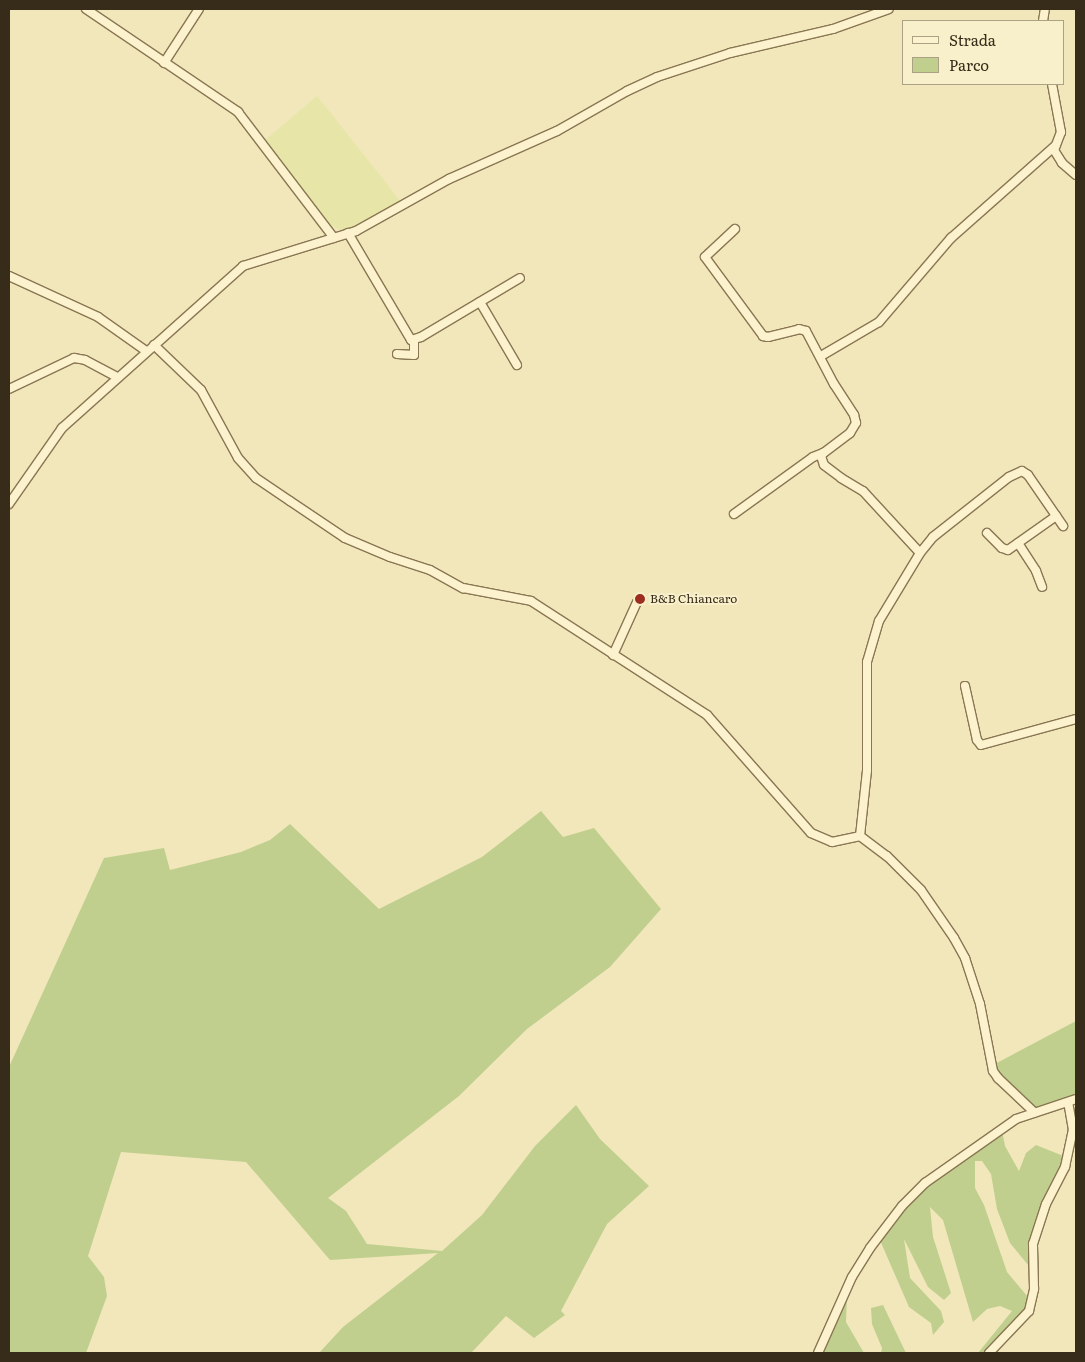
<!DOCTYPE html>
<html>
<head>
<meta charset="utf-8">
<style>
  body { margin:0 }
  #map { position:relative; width:1085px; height:1362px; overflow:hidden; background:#f1e7ba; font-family:Literata,serif }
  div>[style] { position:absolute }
  .farmland>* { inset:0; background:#e7e5a7 }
  .green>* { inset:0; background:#c0cf8e }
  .roads { filter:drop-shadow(1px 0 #897653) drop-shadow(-1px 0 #897653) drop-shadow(0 1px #897653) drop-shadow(0 -1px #897653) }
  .minor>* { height:8px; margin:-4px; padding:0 4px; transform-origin:4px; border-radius:4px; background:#fcf3ce }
  .dots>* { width:14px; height:14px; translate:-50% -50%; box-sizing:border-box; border:2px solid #f8f0ca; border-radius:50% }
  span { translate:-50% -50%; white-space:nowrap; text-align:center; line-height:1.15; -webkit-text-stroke:4px #f8f0ca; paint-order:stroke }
  .poi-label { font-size:12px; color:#372b1a }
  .left { translate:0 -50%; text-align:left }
  .frame { position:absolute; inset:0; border:10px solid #372b1a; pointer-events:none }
  .legend { position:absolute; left:902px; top:20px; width:162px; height:65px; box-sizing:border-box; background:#f8f0ca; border:1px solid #aba184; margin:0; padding:6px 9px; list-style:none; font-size:15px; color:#372b1a }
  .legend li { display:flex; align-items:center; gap:10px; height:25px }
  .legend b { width:25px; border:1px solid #aba184 }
</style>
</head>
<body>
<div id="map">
  <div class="farmland">
    <div style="clip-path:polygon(317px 96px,390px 188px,403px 205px,343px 231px,324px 222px,264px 141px)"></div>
  </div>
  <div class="green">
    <div style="clip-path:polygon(541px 811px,563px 837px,594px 828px,661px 909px,610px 967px,527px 1029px,459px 1096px,328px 1198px,346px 1211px,367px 1244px,442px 1251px,482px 1215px,535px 1146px,576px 1105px,600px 1139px,649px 1186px,607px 1224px,561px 1311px,565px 1315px,534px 1338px,506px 1316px,471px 1353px,319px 1353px,343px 1327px,438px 1253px,330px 1260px,246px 1162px,121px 1152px,88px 1256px,104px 1277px,107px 1296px,86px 1353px,9px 1353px,9px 1067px,104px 858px,164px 848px,170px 870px,241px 852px,270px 840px,290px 824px,379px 909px,482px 857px)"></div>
    <div style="clip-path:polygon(1076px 1021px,1076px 1095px,1039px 1109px,1011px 1088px,993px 1065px)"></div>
    <div style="clip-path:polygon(1002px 1131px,1005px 1146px,1019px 1171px,1026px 1153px,1036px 1145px,1066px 1157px,1036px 1233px,1033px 1271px,1010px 1243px,997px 1209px,991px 1174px,982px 1161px,975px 1161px,975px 1188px,984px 1205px,1007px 1272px,1032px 1302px,988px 1353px,978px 1353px,1012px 1311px,1000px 1306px,987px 1309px,973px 1322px,943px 1220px,930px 1207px,933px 1237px,951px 1293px,944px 1300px,928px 1287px,904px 1239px,910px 1278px,941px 1311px,944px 1322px,933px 1335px,931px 1323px,909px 1307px,879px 1238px,919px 1193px)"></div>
    <div style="clip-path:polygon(847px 1295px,846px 1322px,864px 1353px,821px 1353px)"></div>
    <div style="clip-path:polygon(883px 1305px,906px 1353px,910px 1353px,881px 1353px,882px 1348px,872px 1324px,871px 1308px)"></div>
  </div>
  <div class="roads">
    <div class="minor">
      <div style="left:86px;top:9px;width:184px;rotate:34.1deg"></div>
      <div style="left:238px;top:112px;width:158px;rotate:52.7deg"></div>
      <div style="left:1043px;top:21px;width:12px;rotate:-81deg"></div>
      <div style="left:164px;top:63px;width:64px;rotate:-57.1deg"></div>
      <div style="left:1052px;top:84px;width:49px;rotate:79.4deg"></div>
      <div style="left:1061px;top:132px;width:19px;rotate:111deg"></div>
      <div style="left:1054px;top:150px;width:15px;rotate:58deg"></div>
      <div style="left:1062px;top:163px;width:18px;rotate:41deg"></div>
      <div style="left:735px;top:229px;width:41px;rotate:137deg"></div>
      <div style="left:705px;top:257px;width:98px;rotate:53.7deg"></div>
      <div style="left:763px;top:336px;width:5px;rotate:11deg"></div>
      <div style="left:768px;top:337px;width:32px;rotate:-14deg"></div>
      <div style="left:799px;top:329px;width:7px;rotate:16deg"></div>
      <div style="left:806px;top:331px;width:60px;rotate:62.2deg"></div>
      <div style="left:834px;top:384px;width:37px;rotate:57deg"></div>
      <div style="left:854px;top:415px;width:8px;rotate:76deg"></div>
      <div style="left:856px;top:423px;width:12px;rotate:121deg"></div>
      <div style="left:850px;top:433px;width:34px;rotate:143deg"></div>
      <div style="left:823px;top:453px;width:4px;rotate:124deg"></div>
      <div style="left:821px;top:456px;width:9px;rotate:72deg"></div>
      <div style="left:824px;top:465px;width:21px;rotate:37deg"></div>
      <div style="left:841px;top:478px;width:26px;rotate:31deg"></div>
      <div style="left:863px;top:491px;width:84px;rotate:47.4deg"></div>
      <div style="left:348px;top:233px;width:124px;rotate:59.5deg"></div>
      <div style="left:411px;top:340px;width:10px;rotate:-17deg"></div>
      <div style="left:421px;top:337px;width:115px;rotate:-30.8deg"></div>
      <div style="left:9px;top:276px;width:98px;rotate:24.7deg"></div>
      <div style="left:98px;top:317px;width:59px;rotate:35.3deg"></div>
      <div style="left:480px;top:302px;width:73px;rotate:59.6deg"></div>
      <div style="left:154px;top:345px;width:65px;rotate:43.8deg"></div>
      <div style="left:201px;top:390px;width:77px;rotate:61.4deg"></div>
      <div style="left:238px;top:458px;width:27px;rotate:48deg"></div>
      <div style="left:256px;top:478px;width:41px;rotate:34.1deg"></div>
      <div style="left:290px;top:501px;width:66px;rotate:33.9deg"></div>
      <div style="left:345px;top:538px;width:49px;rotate:22.9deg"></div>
      <div style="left:390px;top:557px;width:42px;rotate:18deg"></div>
      <div style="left:430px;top:570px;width:38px;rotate:29deg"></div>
      <div style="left:463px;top:588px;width:69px;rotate:10.8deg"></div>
      <div style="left:531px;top:601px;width:210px;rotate:32.9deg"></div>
      <div style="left:707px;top:715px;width:157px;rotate:48.6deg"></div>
      <div style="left:811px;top:833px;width:23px;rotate:23deg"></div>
      <div style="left:832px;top:842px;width:29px;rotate:-12deg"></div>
      <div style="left:860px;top:836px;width:34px;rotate:37deg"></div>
      <div style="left:887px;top:856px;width:48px;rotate:45deg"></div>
      <div style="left:921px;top:890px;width:58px;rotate:55.5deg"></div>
      <div style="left:954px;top:938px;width:23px;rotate:61deg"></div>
      <div style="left:965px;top:958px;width:48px;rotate:71.9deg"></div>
      <div style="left:980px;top:1004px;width:68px;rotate:79deg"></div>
      <div style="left:993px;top:1071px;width:9px;rotate:54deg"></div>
      <div style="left:998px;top:1078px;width:50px;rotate:43.4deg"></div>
      <div style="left:397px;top:354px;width:17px;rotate:3deg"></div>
      <div style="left:414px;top:355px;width:15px;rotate:-90deg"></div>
      <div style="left:821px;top:356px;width:67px;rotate:-30.4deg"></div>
      <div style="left:879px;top:322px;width:111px;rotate:-49.4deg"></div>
      <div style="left:951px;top:238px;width:139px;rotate:-41.5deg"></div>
      <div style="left:9px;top:389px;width:72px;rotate:-25.5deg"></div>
      <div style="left:74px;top:358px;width:11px;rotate:10deg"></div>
      <div style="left:85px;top:360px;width:36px;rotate:28deg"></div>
      <div style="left:9px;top:504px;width:93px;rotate:-55.1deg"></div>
      <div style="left:62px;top:428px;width:243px;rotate:-41.8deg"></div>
      <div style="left:243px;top:266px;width:118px;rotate:-17.2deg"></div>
      <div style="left:356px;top:231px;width:107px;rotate:-29.2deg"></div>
      <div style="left:449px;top:179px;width:118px;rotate:-24deg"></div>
      <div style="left:557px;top:131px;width:81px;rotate:-29.7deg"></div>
      <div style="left:627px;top:91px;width:33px;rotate:-25deg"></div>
      <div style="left:657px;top:77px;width:77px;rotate:-18.2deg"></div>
      <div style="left:730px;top:53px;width:106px;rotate:-13.1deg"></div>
      <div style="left:833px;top:29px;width:59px;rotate:-19.7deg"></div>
      <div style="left:734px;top:514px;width:97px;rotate:-35.8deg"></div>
      <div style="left:813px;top:457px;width:11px;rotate:-22deg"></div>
      <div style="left:987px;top:533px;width:21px;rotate:45deg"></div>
      <div style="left:1002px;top:548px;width:6px;rotate:18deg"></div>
      <div style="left:1008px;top:550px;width:59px;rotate:-35.3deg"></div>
      <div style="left:1018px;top:543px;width:33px;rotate:57deg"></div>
      <div style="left:1036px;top:571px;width:17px;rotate:69deg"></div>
      <div style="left:613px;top:655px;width:58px;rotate:-65.6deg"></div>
      <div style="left:965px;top:686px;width:55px;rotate:77.5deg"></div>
      <div style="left:977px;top:740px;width:6px;rotate:51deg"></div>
      <div style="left:981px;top:745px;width:98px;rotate:-15.3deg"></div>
      <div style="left:860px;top:836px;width:66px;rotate:-83.9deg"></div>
      <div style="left:867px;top:770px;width:108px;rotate:-90deg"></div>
      <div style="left:867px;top:662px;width:43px;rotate:-73.7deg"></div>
      <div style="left:879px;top:621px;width:79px;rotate:-58.9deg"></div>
      <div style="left:920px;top:553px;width:21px;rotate:-51deg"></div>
      <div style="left:933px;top:537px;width:97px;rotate:-38.3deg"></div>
      <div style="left:1009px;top:477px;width:14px;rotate:-25deg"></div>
      <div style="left:1022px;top:471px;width:7px;rotate:34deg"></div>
      <div style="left:1028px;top:475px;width:62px;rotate:55.5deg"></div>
      <div style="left:818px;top:1353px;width:83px;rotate:-65.9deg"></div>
      <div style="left:852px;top:1277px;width:34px;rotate:-58deg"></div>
      <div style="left:870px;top:1248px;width:53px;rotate:-52.7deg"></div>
      <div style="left:902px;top:1206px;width:33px;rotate:-45deg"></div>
      <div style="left:925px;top:1183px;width:111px;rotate:-35.1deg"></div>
      <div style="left:1016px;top:1119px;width:63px;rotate:-18.4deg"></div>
      <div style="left:989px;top:1353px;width:58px;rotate:-46.4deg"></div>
      <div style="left:1029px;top:1311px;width:23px;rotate:-77deg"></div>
      <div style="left:1034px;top:1289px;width:45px;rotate:-91.3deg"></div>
      <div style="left:1033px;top:1244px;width:42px;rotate:-72deg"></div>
      <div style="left:1046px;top:1204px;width:42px;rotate:-62.8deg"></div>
      <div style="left:1065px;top:1167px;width:38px;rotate:-78deg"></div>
      <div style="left:1073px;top:1130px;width:28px;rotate:-100deg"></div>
    </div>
  </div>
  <div class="dots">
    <div style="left:640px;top:599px;background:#9d2d1f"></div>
  </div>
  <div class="poi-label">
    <span class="left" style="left:650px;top:599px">B&amp;B Chiancaro</span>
  </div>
  <div class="frame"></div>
  <ul class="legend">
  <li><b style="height:6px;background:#fcf3ce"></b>Strada</li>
  <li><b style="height:14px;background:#c0cf8e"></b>Parco</li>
  </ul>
</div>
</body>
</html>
